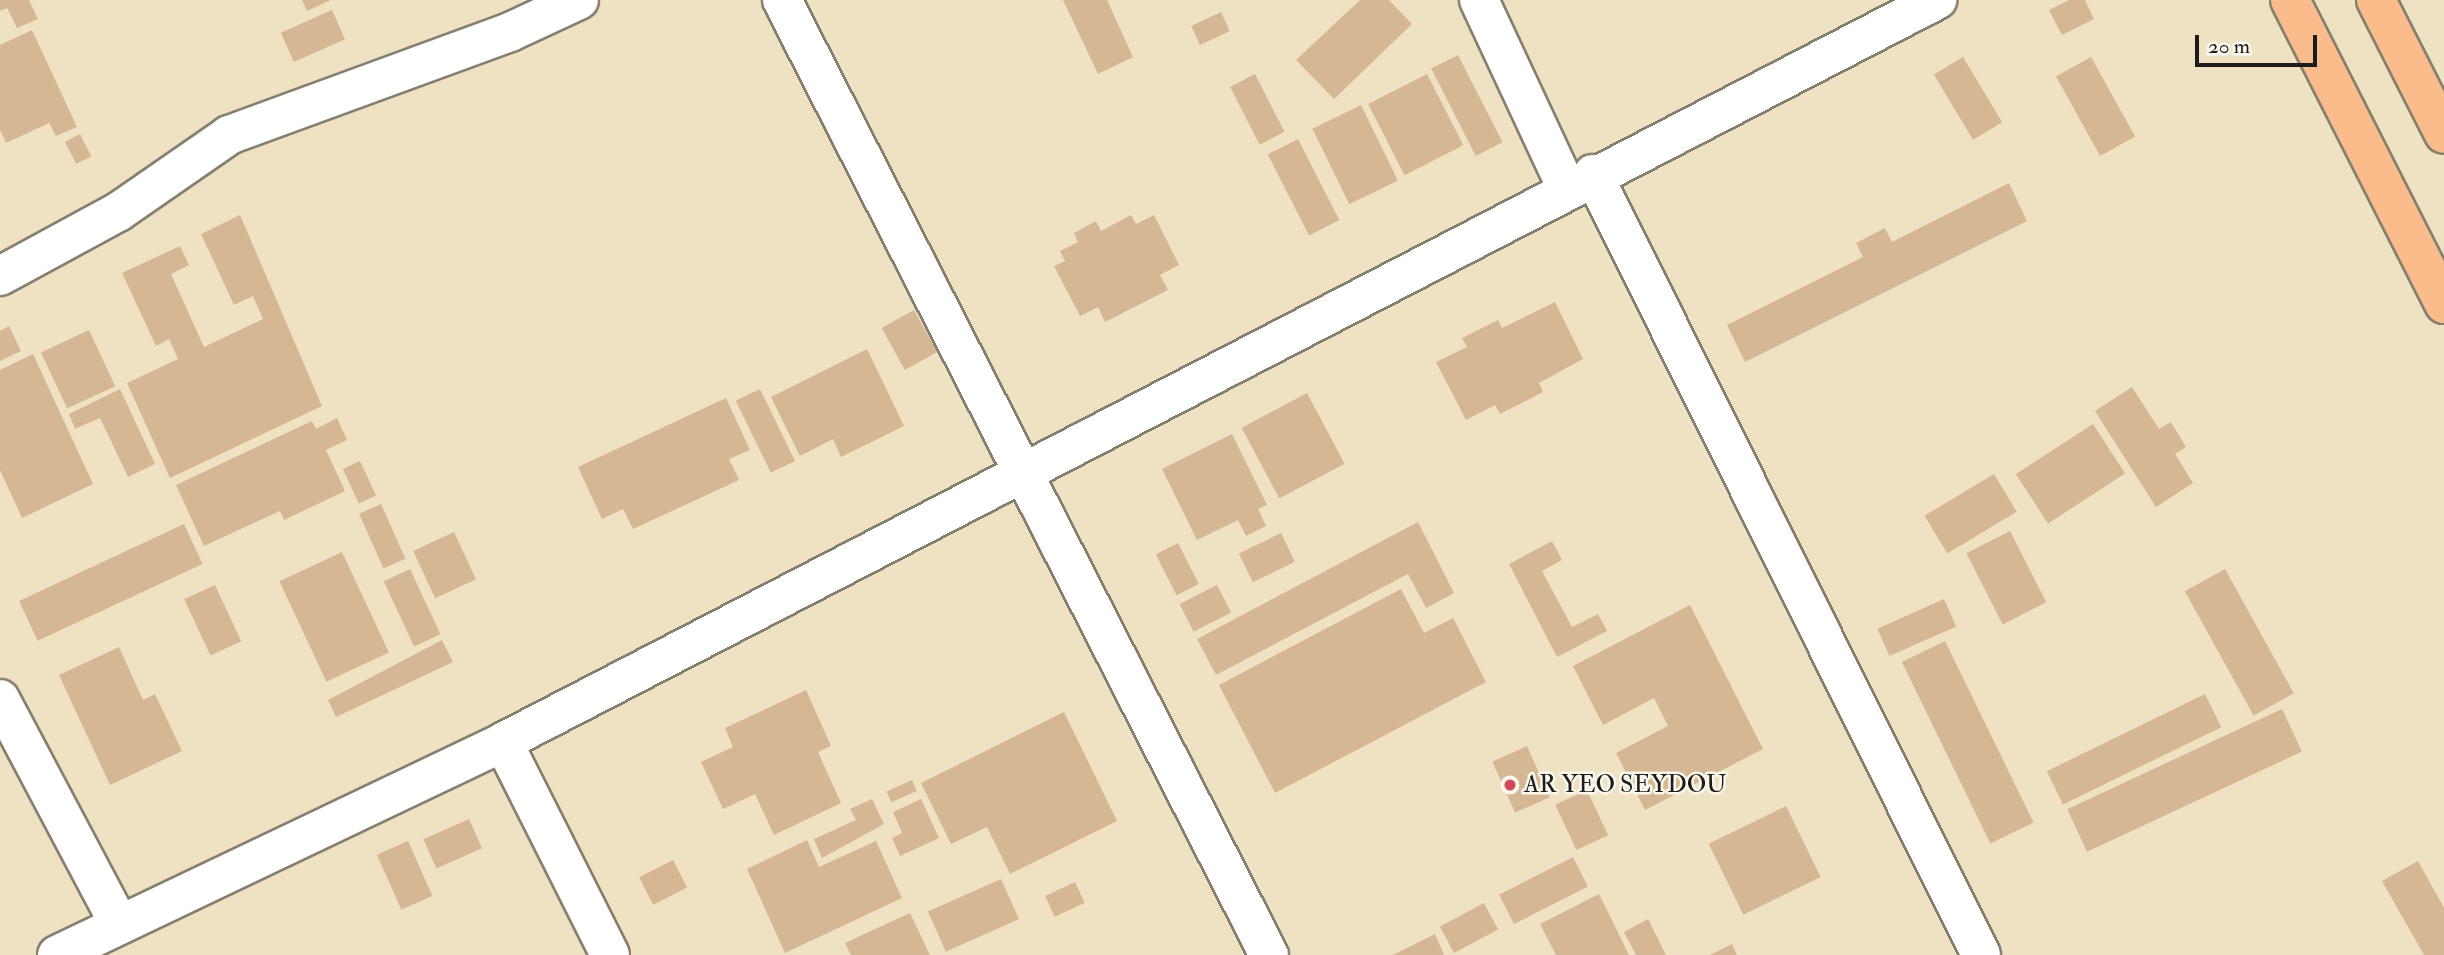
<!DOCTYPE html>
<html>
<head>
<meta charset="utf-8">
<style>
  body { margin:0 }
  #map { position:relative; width:2444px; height:955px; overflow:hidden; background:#eee2c3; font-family:"IM FELL Double Pica",serif }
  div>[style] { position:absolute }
  .building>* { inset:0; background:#d5b893; transform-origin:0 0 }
  .roads { filter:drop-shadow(2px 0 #857f70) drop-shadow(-2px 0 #857f70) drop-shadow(0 2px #857f70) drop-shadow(0 -2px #857f70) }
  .street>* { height:38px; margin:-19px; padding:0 19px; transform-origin:19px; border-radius:19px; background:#fff }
  .highway>* { height:38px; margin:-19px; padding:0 19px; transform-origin:19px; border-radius:19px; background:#fabc8b }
  .dots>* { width:19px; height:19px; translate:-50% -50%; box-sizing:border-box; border:4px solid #fbf7ec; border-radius:50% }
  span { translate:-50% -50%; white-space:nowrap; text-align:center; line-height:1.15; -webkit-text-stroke:5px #fbf7ec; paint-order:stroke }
  .poi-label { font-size:24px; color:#1c1c1c }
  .left { translate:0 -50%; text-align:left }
  .scale { position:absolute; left:2195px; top:35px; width:122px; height:32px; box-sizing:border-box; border:4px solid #1c1c1c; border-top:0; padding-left:9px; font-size:21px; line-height:24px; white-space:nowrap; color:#1c1c1c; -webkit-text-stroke:5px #fbf7ec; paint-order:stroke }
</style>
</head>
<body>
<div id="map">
  <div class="building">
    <div style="clip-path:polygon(0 0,29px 0,38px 19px,17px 28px,7px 8px,0 11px)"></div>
    <div style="clip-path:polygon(302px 0,331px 0,307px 11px)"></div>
    <div style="clip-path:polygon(1063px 0,1107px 0,1133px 57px,1098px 74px)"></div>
    <div style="clip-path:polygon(1360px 0,1389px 0,1412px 24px,1334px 99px,1296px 60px)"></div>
    <div style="clip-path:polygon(2069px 0,2085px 0,2094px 19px,2062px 35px,2049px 10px)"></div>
    <div style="left:332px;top:10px;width:32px;height:56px;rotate:66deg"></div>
    <div style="left:1221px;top:12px;width:21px;height:33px;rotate:65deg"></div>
    <div style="clip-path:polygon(32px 30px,77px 127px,56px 136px,49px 123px,6px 143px,0 130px,0 45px)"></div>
    <div style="left:1458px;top:55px;width:98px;height:30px;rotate:63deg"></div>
    <div style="left:1963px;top:57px;width:76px;height:34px;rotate:59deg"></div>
    <div style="left:2091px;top:57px;width:91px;height:40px;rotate:61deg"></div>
    <div style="left:1255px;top:74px;width:65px;height:28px;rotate:63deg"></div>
    <div style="left:1427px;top:74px;width:80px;height:66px;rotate:63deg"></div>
    <div style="left:1361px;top:105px;width:84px;height:54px;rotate:64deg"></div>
    <div style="left:80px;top:134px;width:25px;height:17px;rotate:63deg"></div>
    <div style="left:1298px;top:139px;width:91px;height:34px;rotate:63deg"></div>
    <div style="clip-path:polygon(2009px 183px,2027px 221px,1745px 362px,1727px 325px,1863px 257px,1856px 243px,1885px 228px,1892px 242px)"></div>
    <div style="clip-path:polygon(240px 215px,322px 406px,170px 478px,127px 383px,178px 359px,169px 339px,156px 346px,122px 273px,180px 246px,189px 265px,171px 274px,204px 347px,263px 319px,253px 296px,234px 305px,201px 234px)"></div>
    <div style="clip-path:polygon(1131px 215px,1136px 224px,1154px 215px,1179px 265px,1160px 275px,1168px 290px,1105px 322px,1098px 307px,1080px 316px,1054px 266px,1065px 261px,1060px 251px,1078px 242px,1074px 233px,1096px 221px,1101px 231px)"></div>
    <div style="clip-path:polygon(1555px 302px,1583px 359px,1539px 383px,1543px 392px,1500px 414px,1495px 405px,1466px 420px,1436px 362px,1467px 347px,1462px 338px,1498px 320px,1502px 328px)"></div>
    <div style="left:914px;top:310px;width:48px;height:37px;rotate:61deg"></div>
    <div style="clip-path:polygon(9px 326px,21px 351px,0 361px,0 331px)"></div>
    <div style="left:89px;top:330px;width:62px;height:53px;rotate:65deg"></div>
    <div style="clip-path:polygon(867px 349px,904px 426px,841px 457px,833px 439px,800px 456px,771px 397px)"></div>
    <div style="clip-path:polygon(33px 354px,93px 484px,22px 518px,0 470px,0 370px)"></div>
    <div style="clip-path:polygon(2132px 387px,2159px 429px,2171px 422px,2186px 447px,2175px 454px,2193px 483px,2156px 507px,2095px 411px)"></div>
    <div style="clip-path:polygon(120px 389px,155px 464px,128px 477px,100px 418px,75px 429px,69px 414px)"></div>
    <div style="left:760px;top:389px;width:80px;height:27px;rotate:64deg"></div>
    <div style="left:1307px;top:393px;width:80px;height:74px;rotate:62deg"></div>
    <div style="clip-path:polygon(726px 398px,750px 450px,729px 459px,739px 480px,633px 529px,623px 509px,602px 519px,578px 467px)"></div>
    <div style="clip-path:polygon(337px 418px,347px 440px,326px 450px,345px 491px,284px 520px,280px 511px,204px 546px,176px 485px,312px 421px,316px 429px)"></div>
    <div style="left:2093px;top:424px;width:59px;height:92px;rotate:57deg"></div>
    <div style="clip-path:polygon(1232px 434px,1267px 505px,1258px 509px,1266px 526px,1246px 536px,1238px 520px,1197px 540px,1162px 469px)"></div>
    <div style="left:360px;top:461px;width:38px;height:19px;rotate:65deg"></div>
    <div style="left:1994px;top:474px;width:44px;height:81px;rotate:59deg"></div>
    <div style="left:381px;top:504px;width:60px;height:24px;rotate:66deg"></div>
    <div style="clip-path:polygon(1418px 522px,1454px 593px,1426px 608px,1408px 574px,1216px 675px,1197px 639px)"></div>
    <div style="left:184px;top:524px;width:44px;height:182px;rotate:65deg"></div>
    <div style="left:2010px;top:531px;width:80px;height:49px;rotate:63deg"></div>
    <div style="left:454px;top:532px;width:52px;height:45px;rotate:65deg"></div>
    <div style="left:1281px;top:533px;width:32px;height:47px;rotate:64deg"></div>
    <div style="clip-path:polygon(1552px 541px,1562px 560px,1542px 571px,1572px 627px,1598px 614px,1607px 631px,1557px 657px,1509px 564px)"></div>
    <div style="left:1178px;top:543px;width:46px;height:25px;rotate:63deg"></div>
    <div style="left:342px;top:552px;width:111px;height:69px;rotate:65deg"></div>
    <div style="left:410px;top:569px;width:72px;height:29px;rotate:65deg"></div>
    <div style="left:2225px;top:569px;width:142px;height:46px;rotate:61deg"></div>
    <div style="left:215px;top:585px;width:62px;height:34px;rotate:65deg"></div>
    <div style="left:1217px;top:585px;width:31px;height:42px;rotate:63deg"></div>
    <div style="clip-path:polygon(1401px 589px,1424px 633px,1453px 618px,1486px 682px,1275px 793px,1219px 685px)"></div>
    <div style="left:1944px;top:599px;width:30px;height:73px;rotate:66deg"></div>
    <div style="clip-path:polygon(1690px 605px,1763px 749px,1645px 810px,1616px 753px,1668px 726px,1654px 698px,1603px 725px,1573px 666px)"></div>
    <div style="clip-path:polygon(442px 640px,453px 662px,336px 717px,328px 700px)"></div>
    <div style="left:1945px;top:641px;width:202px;height:48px;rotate:64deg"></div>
    <div style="clip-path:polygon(119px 647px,143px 700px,155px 694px,182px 751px,110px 785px,59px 675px)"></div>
    <div style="clip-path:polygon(806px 690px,831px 746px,818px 752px,841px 803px,774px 835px,755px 794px,723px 809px,701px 762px,733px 747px,725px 728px)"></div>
    <div style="left:2205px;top:694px;width:37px;height:176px;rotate:64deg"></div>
    <div style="left:2282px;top:709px;width:47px;height:237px;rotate:65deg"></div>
    <div style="clip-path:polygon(1064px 712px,1117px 821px,1010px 874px,987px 827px,951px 844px,921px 783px)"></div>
    <div style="left:1527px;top:746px;width:56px;height:38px;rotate:66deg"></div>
    <div style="left:912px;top:780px;width:12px;height:28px;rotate:66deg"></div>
    <div style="left:1587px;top:790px;width:50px;height:35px;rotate:65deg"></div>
    <div style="clip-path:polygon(872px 799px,884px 824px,822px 858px,814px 839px,856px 820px,850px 809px)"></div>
    <div style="clip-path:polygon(921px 799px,939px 838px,900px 856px,892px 838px,902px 833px,893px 812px)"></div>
    <div style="left:1786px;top:806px;width:79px;height:86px;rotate:64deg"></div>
    <div style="left:469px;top:819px;width:32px;height:50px;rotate:66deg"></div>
    <div style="clip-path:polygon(807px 840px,819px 867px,876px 841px,902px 898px,785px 953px,747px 869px)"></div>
    <div style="left:408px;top:841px;width:60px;height:34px;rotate:66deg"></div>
    <div style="left:1573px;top:857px;width:33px;height:83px;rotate:63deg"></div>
    <div style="left:673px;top:860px;width:31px;height:38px;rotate:63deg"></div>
    <div style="clip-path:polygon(2418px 861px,2444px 908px,2444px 955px,2424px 955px,2382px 881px)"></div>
    <div style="left:1001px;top:879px;width:44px;height:80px;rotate:66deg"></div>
    <div style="left:1075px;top:882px;width:23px;height:33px;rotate:65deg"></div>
    <div style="clip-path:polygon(1599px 894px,1629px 955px,1556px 955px,1540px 924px)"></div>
    <div style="left:1484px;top:903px;width:30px;height:50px;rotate:62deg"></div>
    <div style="clip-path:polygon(910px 913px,930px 955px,851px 955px,845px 943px)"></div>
    <div style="clip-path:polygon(1648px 919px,1666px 955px,1636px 955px,1624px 932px)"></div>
    <div style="clip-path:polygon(1435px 934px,1444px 955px,1393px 955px)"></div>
    <div style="clip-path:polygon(1732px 944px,1737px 955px,1710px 955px)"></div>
  </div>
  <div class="roads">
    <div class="street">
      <div style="left:782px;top:0;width:1072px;rotate:62.98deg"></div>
      <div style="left:1479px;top:0;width:208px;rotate:65deg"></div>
      <div style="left:1593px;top:174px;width:872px;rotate:63.58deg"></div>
      <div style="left:0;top:276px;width:134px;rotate:-28.5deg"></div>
      <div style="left:118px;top:212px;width:135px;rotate:-34.7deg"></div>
      <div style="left:229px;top:135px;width:299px;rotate:-20.1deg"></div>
      <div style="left:510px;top:32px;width:76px;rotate:-24.9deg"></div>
      <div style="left:0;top:699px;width:252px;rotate:62.1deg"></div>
      <div style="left:503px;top:742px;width:238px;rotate:63.3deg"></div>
      <div style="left:57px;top:955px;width:494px;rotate:-25.5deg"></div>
      <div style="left:503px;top:742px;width:1615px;rotate:-27.36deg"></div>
    </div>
    <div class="highway">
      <div style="left:2290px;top:0;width:341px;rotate:63.1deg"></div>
      <div style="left:2376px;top:0;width:150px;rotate:63.1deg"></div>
    </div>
  </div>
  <div class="dots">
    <div style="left:1510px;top:785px;background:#d1495b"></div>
  </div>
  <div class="poi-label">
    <span class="left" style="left:1524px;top:785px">AR YEO SEYDOU</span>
  </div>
  <div class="scale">20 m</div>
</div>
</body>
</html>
